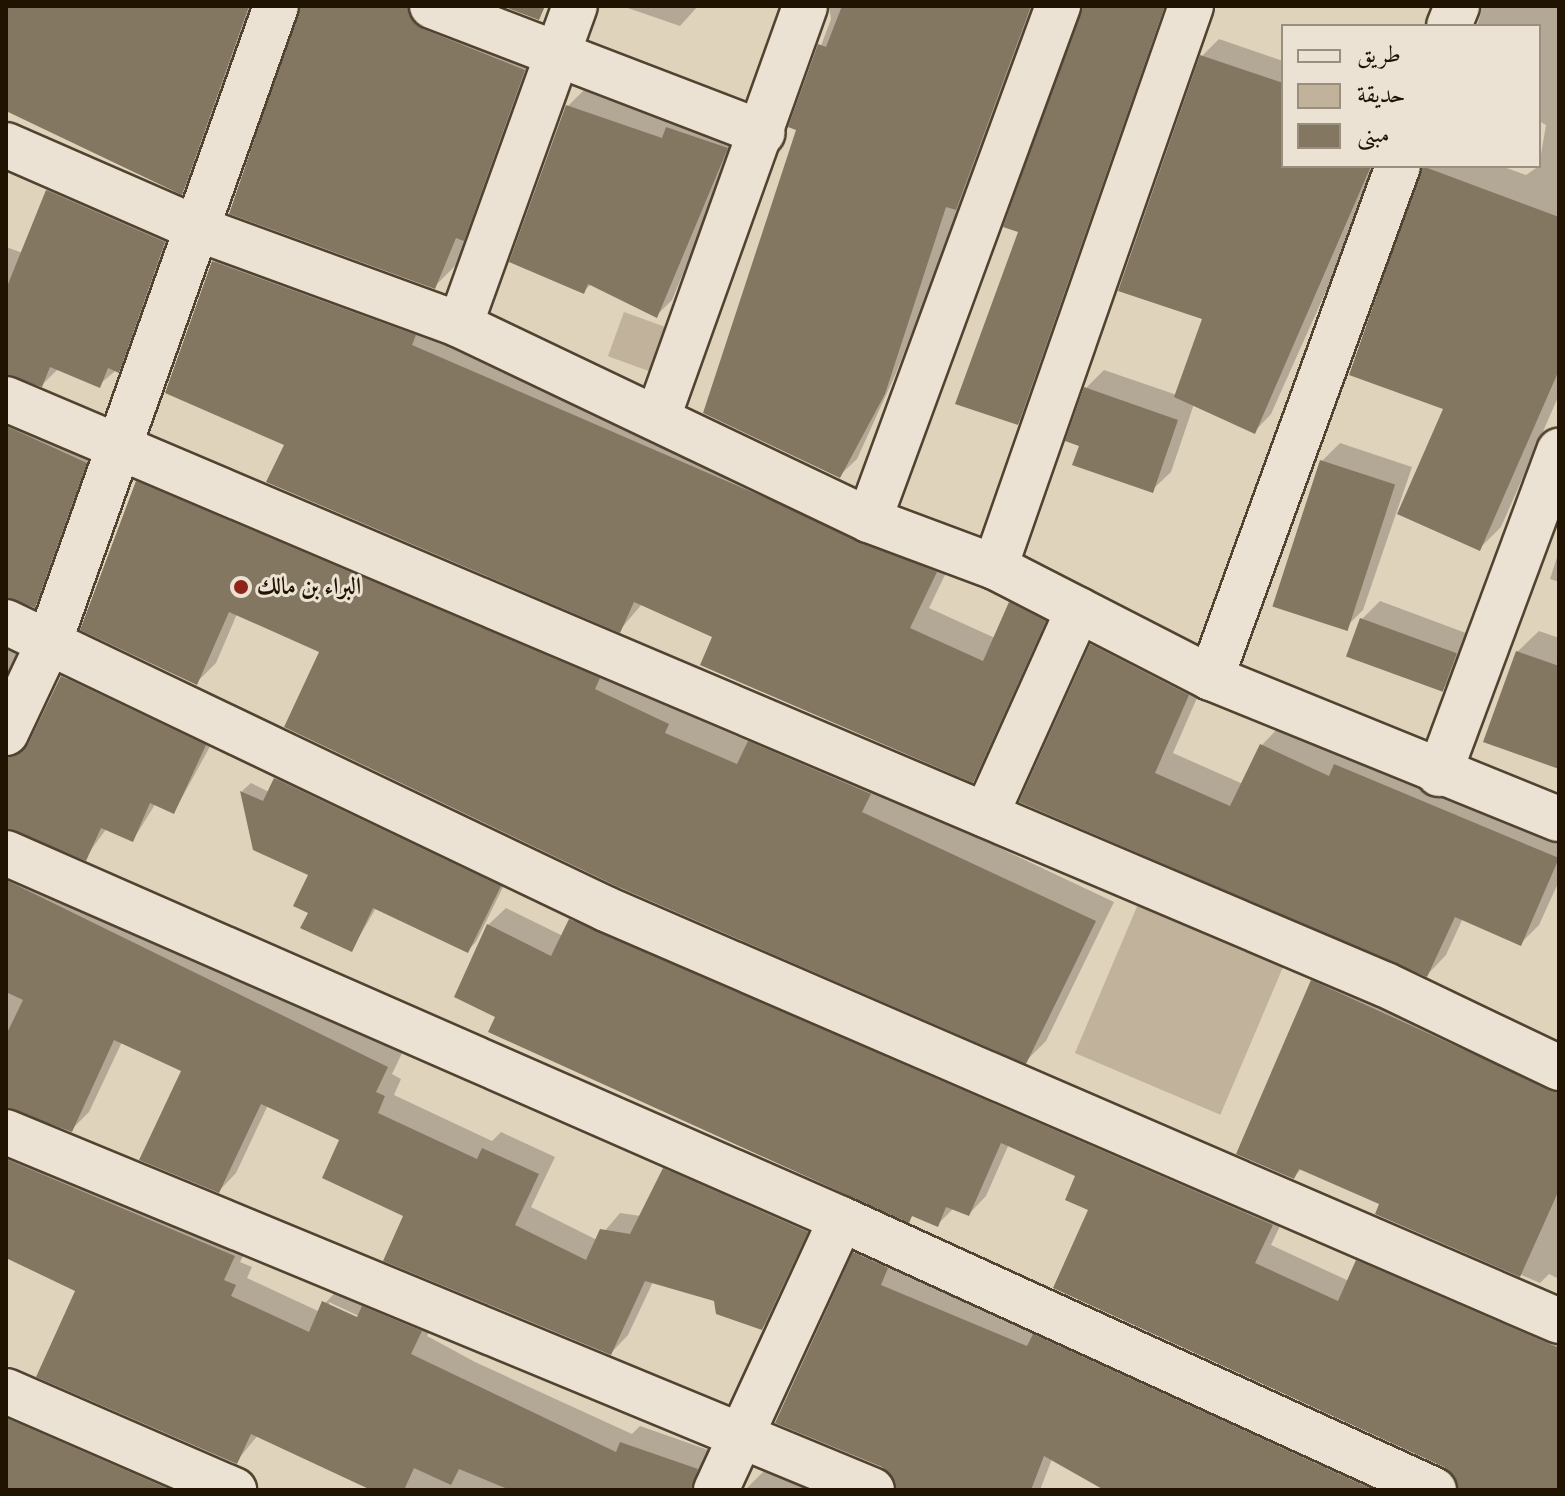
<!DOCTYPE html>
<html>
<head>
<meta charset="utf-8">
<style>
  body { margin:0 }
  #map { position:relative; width:1565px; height:1496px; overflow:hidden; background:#e0d3bb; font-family:"IM FELL Great Primer",Amiri,serif }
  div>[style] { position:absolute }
  .green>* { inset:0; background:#c0b29b; transform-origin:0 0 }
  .shadow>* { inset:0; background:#0003 }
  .building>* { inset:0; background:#847762; transform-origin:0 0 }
  .roads { filter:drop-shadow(2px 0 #514330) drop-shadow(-2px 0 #514330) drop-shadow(0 2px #514330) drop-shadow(0 -2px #514330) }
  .street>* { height:44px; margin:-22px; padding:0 22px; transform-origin:22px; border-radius:22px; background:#ebe2d3 }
  .dots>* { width:22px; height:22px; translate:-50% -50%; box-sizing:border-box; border:4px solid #ebe2d3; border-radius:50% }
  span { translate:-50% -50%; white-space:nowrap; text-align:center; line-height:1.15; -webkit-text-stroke:6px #ebe2d3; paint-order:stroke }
  .poi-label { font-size:24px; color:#211301; font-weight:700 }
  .left { translate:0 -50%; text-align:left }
  .frame { position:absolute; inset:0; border:8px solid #211301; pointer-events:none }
  .legend { position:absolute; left:1281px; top:24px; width:260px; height:144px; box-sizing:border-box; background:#ebe2d3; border:2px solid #9a8f7f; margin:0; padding:10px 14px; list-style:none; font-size:24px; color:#211301 }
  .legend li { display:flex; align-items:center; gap:16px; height:40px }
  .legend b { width:40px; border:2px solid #9a8f7f }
</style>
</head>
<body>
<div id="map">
  <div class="green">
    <div style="left:624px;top:312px;width:55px;height:47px;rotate:20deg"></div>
    <div style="left:1139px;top:902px;width:158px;height:164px;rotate:23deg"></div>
  </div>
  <div class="shadow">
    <div style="clip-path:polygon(6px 6px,263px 6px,201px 173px,182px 192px,6px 109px)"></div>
    <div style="clip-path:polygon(301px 6px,403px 6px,547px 47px,458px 263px,434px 287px)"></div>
    <div style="clip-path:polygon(622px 6px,698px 6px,680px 26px)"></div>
    <div style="clip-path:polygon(829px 6px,1041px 6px,896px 373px,857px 459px,839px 476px,798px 129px,791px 126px,831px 19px)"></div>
    <div style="clip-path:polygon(1082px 6px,1145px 6px,1133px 41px,1159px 52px,1035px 406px,1018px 423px,1021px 231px)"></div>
    <div style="clip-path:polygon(1483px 6px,1559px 6px,1559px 395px,1501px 527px,1480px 548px,1445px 408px,1424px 167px,1501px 166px,1526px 175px,1539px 166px,1546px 125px,1539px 121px,1539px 26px,1477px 26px)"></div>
    <div style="clip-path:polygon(1219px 39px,1283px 61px,1283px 166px,1382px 166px,1271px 414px,1255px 431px,1194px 404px,1171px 472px,1152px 490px,1082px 445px,1086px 388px,1104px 370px,1177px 395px,1205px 318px,1202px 56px)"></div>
    <div style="clip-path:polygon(584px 90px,675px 121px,742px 132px,672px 300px,656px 316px,591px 284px,583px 292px,568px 106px)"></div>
    <div style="clip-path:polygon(66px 172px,183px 223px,137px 352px,99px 385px,58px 369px,42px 385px,6px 373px,6px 247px,23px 253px,47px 191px)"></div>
    <div style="clip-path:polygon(234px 242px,956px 552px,929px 608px,995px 638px,1010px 603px,1031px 583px,1064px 601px,993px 760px,973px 780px,715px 636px,642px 604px,620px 630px,286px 444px,214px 262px)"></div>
    <div style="clip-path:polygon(6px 396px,104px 444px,53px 587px,34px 606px,6px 595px)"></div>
    <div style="clip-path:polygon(1340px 443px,1412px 467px,1363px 610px,1344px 629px,1322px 461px)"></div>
    <div style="clip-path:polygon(156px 467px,687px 704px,683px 713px,750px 742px,770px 723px,881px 792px,1114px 902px,1046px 1041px,1026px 1061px,322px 651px,237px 614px,216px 663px,196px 683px,136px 486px)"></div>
    <div style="clip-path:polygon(1559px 551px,1559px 582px,1550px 579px)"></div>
    <div style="clip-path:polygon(1380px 601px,1474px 636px,1461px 670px,1443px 688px,1362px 619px)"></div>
    <div style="clip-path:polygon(6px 619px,33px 635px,6px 692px)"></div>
    <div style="clip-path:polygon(1111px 626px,1207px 675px,1173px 753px,1243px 784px,1262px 745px,1281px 725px,1559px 831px,1559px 881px,1539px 925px,1520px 944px,1463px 918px,1446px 955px,1427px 975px,1022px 801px,1092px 645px)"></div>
    <div style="clip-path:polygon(1539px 631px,1559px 638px,1559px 766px,1517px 652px)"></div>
    <div style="clip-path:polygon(76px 663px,218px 732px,174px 812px,156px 803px,133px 840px,107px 828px,85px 858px,6px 828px,32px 741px)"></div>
    <div style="clip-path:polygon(284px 770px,508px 877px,476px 942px,467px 951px,376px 908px,352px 949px,310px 912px,310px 874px,255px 848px,242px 791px,251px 783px,269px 792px)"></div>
    <div style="clip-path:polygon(6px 850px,404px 1049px,392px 1074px,401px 1079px,394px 1095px,492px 1141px,501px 1132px,555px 1157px,531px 1207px,597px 1240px,620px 1213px,641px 1216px,683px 1152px,824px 1214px,779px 1310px,762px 1328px,716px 1300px,653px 1282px,628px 1335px,611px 1353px,405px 1215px,342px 1139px,268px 1105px,236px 1173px,219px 1191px,183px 1070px,122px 1042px,89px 1112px,71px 1130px,6px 1106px)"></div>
    <div style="clip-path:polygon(588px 903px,1289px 1207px,1271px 1245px,1349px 1281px,1375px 1244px,1559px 1337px,1559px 1490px,1460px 1490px,1446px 1466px,1091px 1209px,1078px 1175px,1009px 1144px,986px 1196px,969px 1214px,954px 1208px,938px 1224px,914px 1214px,909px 1220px,498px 1016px,488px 925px,506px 908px,563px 936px)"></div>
    <div style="clip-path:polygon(1331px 964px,1559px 1067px,1559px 1279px,1549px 1274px,1540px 1283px,1378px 1213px,1382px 1203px,1302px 1168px,1294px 1177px,1313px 982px)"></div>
    <div style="clip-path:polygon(evenodd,6px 1132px,252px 1238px,240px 1262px,252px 1267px,247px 1278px,318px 1311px,342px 1285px,438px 1313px,427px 1336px,475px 1362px,632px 1434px,640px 1426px,714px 1452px,719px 1490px,374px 1490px,258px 1435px,236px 1462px,78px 1290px,6px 1256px,6px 1132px,329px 1302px,367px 1320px,365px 1323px,329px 1307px,329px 1302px)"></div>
    <div style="clip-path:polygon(872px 1236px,1429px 1490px,1106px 1490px,1052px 1459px,1040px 1490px,898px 1490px,855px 1253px)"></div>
    <div style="clip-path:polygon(6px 1383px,204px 1490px,6px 1490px)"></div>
    <div style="clip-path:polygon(765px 1470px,823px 1490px,745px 1490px)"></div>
  </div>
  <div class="building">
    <div style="clip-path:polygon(6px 6px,249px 6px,182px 195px,6px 111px)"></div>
    <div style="clip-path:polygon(300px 6px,408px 6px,423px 29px,525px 70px,464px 241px,456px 238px,435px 289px,229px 214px)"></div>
    <div style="clip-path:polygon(502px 6px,545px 6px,539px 20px)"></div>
    <div style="clip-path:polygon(842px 6px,1031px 6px,956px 210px,946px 207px,885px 394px,840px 478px,703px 413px,796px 130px,788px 127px,818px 44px,826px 47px)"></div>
    <div style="clip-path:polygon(1082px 6px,1165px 6px,1018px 425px,955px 404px,1018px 232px,1003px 227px)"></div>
    <div style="clip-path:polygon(1200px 55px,1283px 83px,1283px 166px,1371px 166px,1255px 434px,1174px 397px,1202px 319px,1118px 291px)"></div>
    <div style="clip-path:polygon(566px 105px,662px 138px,666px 127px,728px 148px,657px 318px,588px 284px,584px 294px,509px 262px)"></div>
    <div style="clip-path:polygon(1422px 166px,1559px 217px,1559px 370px,1480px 551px,1397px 514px,1443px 409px,1349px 375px)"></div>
    <div style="clip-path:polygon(46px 190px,165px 242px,119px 373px,108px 368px,100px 388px,50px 367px,42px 387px,6px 375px,6px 289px)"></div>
    <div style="clip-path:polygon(212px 261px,416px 335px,412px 345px,937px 572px,910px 628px,983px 661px,1009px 602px,1046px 621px,973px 783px,700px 665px,712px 637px,634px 602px,620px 633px,266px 482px,284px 445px,165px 393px)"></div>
    <div style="clip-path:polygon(1084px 387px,1178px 420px,1153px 493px,1072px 465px,1079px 446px,1065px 441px)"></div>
    <div style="clip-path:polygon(6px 426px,87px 463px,35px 608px,6px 597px)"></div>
    <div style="left:1320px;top:460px;width:79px;height:154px;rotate:18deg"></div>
    <div style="clip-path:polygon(136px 481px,600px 678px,595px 689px,669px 724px,665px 733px,737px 764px,748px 741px,871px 794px,862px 812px,1096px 921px,1026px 1064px,616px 886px,284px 727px,319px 652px,229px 612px,197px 685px,80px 630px)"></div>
    <div style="left:1360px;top:618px;width:103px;height:41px;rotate:20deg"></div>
    <div style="clip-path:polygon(1090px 644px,1189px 695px,1155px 773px,1230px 806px,1260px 744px,1329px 776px,1334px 764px,1559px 858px,1521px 946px,1455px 917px,1427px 977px,1019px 802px)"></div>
    <div style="clip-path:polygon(1516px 651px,1559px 666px,1559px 769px,1483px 742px)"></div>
    <div style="clip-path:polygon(61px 676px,206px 745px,174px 814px,150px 803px,133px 842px,101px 828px,86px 861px,6px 828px,6px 758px,28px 744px)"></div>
    <div style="clip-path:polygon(274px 778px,501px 886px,468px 953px,373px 908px,352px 952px,300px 928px,308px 913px,293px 906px,308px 875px,253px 850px,240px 791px,263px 801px)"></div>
    <div style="clip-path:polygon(6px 880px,388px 1067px,376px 1092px,385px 1096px,378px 1113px,477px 1159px,482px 1148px,539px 1174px,515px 1225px,586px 1260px,600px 1229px,630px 1234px,663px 1168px,808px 1232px,762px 1330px,716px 1314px,714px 1301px,645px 1281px,611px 1355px,383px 1261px,403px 1216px,322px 1178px,339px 1140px,261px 1104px,219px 1193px,139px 1160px,181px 1071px,114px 1040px,72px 1132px,6px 1108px,6px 1035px,23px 1000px,6px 992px)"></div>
    <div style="clip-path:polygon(569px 919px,1273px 1225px,1255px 1263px,1338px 1301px,1356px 1260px,1559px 1348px,1559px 1490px,1459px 1490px,1444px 1467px,1053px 1288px,1088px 1210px,1065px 1200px,1075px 1176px,1001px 1143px,969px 1216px,946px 1207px,938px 1227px,912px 1216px,909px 1223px,488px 1032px,495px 1017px,454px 997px,487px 924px,551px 956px)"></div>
    <div style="clip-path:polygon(1311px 980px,1559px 1093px,1559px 1190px,1520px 1277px,1375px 1214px,1379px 1204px,1299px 1169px,1294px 1179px,1236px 1154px)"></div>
    <div style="clip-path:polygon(6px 1159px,235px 1256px,224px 1280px,236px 1285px,231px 1296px,309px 1332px,322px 1301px,357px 1317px,362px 1306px,422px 1331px,411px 1354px,616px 1452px,620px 1442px,698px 1469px,691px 1490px,510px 1490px,459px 1469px,451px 1485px,414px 1468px,404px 1490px,371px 1490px,251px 1434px,237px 1464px,36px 1377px,75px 1291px,6px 1258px)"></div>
    <div style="clip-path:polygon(853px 1252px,888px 1268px,881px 1285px,1027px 1346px,1033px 1334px,1374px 1490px,1104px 1490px,1044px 1456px,1031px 1490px,896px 1490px,882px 1467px,775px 1423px)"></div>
    <div style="clip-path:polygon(6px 1418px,171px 1490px,6px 1490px)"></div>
  </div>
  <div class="roads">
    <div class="street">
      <div style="left:432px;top:6px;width:354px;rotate:21deg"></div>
      <div style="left:1449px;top:26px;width:22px;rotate:-68deg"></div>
      <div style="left:6px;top:145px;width:210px;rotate:23.6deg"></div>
      <div style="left:198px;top:229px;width:279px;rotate:20.1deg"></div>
      <div style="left:460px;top:325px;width:453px;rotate:25.5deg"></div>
      <div style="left:869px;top:520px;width:134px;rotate:20.5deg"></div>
      <div style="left:995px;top:567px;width:243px;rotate:27.2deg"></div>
      <div style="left:1211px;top:678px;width:375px;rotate:22.1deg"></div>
      <div style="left:460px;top:325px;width:339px;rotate:-70.2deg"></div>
      <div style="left:6px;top:399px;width:1499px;rotate:23.01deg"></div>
      <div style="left:1386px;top:985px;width:192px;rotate:25.6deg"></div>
      <div style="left:658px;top:417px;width:436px;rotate:-70.3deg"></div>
      <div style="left:869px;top:520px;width:548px;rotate:-69.81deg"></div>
      <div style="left:995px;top:567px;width:594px;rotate:-70.74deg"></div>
      <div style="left:6px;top:622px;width:665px;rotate:25.56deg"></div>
      <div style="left:606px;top:909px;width:1038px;rotate:23.38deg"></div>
      <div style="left:1211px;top:678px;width:545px;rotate:-69.94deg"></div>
      <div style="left:6px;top:733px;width:103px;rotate:-64.7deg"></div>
      <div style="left:50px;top:640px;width:673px;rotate:-70.38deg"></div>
      <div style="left:1439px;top:774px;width:345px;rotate:-69.6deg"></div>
      <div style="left:986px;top:815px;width:225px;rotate:-65.8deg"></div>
      <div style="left:6px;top:853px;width:912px;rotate:23.67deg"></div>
      <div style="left:841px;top:1219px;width:652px;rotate:24.56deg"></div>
      <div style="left:6px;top:1132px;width:937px;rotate:22.46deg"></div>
      <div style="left:6px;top:1391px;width:249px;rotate:23.5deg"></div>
      <div style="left:716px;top:1490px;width:298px;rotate:-65.2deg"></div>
    </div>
  </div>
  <div class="dots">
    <div style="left:241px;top:587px;background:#8f2418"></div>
  </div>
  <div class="poi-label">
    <span class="left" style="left:257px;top:587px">البراء بن مالك</span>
  </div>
  <div class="frame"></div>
  <ul class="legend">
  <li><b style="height:10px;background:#ebe2d3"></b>طريق</li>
  <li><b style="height:22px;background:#c0b29b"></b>حديقة</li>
  <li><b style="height:22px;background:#847762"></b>مبنى</li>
  </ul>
</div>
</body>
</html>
